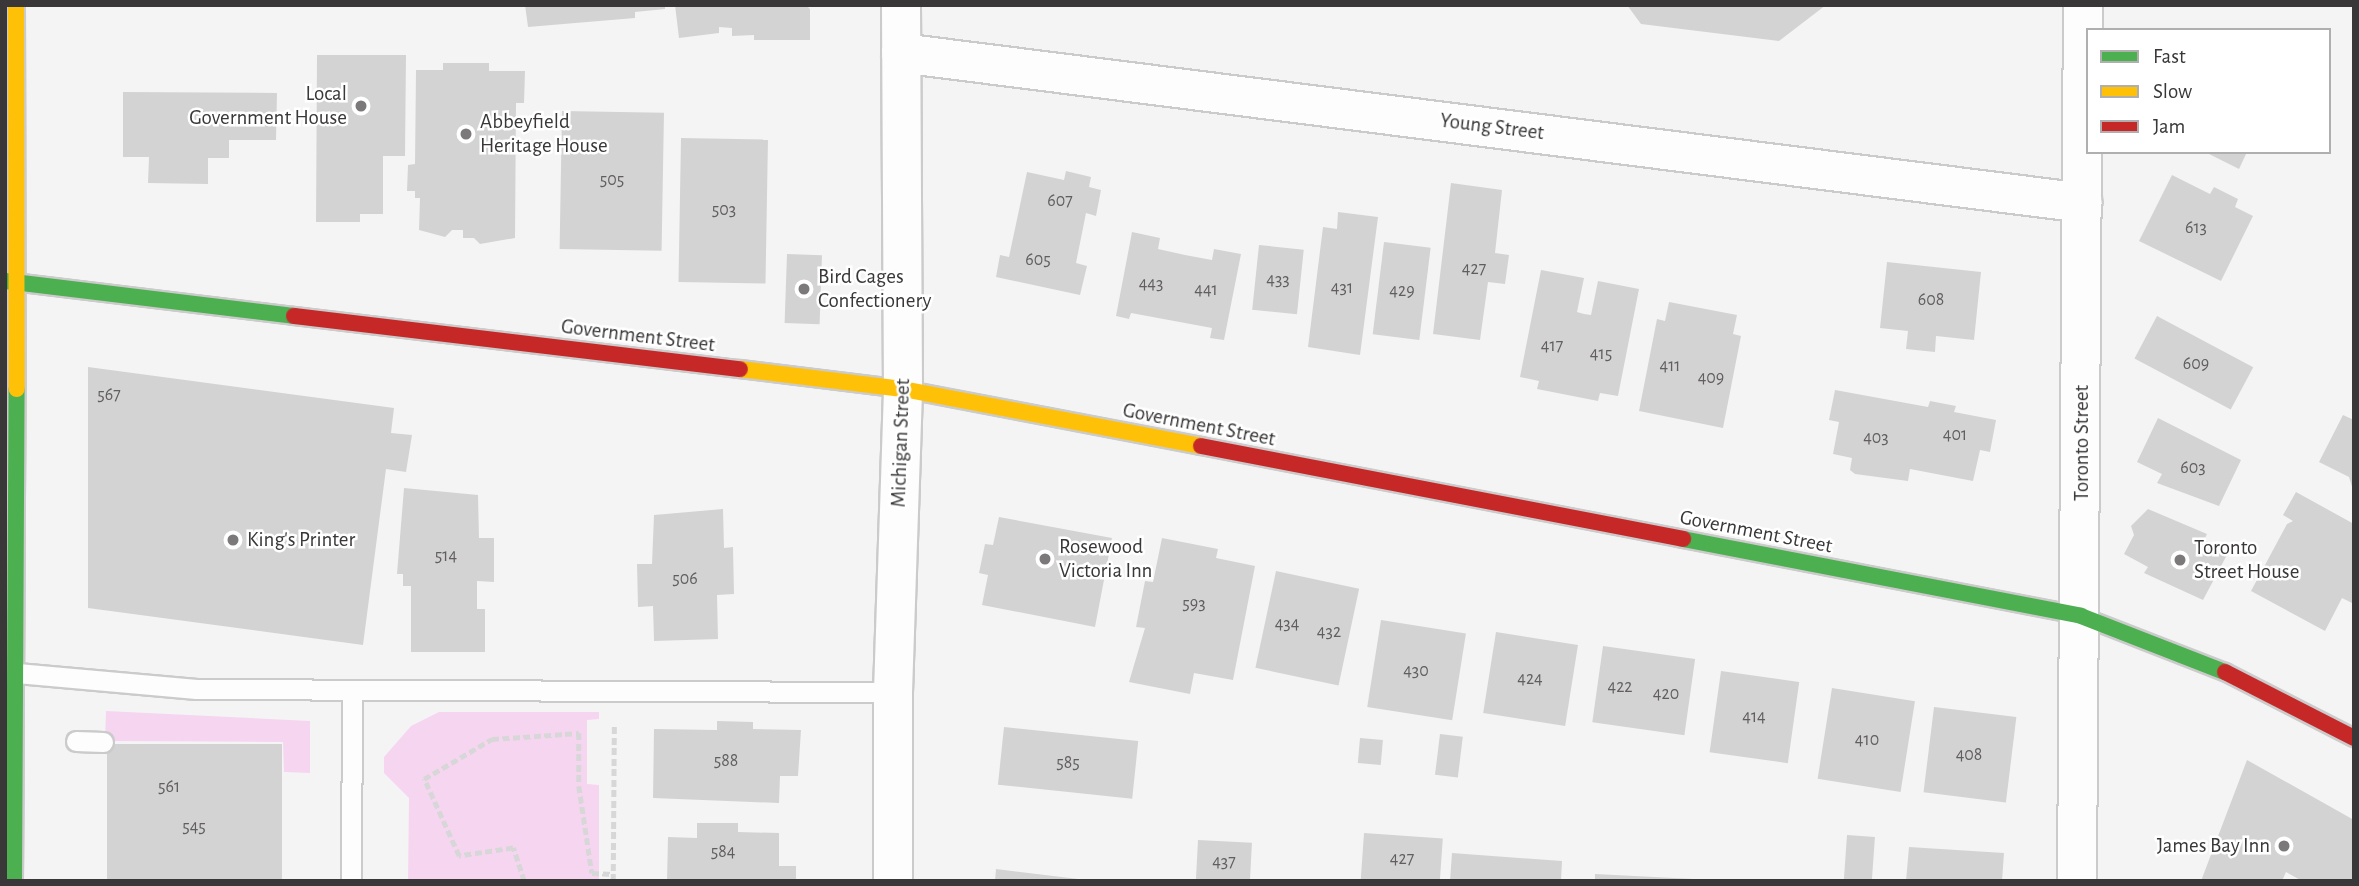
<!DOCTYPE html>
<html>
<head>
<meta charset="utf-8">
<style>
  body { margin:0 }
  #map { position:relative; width:2359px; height:886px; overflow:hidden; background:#f5f4f5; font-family:"Alegreya Sans",sans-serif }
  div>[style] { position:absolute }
  .green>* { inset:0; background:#f6d5f0 }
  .building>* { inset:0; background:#d4d3d4; transform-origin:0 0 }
  .path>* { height:4.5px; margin-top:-2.25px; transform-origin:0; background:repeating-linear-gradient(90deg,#d8d7d8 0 7px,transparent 0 10.5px) }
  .roads { filter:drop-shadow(2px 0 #cccbcc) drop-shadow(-2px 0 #cccbcc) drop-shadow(0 2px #cccbcc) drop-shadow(0 -2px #cccbcc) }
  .lane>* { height:19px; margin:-9.5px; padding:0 9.5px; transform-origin:9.5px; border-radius:9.5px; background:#fefdfe }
  .street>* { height:38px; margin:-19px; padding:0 19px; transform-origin:19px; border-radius:19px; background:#fefdfe }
  .fast>* { height:16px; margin:-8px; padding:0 8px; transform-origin:8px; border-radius:8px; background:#4caf50 }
  .slow>* { height:16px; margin:-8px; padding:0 8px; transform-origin:8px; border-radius:8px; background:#ffc107 }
  .jam>* { height:16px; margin:-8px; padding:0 8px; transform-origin:8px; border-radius:8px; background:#c62828 }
  .dots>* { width:19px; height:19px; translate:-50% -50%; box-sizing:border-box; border:4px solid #fff; border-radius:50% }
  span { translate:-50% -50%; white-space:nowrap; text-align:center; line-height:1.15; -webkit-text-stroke:5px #fff; paint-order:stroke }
  .number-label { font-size:18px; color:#605e5f }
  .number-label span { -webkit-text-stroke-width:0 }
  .poi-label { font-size:21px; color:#393738 }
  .right { translate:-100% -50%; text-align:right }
  .left { translate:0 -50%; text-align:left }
  .street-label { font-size:21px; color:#393738 }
  .frame { position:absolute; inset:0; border:7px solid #393738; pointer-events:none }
  .legend { position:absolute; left:2086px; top:28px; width:245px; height:126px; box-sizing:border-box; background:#fff; border:2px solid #b0afaf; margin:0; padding:9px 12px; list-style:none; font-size:21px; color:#393738 }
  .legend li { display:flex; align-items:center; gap:14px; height:35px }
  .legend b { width:35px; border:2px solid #b0afaf }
</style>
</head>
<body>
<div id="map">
  <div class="green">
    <div style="clip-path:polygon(106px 711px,310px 721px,310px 773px,284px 772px,283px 742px,105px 741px)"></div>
    <div style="clip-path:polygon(439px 712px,599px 712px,599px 719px,587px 720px,587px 784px,599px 785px,599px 881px,408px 881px,409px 798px,384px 773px,384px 757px,411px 726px)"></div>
  </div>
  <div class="building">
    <div style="clip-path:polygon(525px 5px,665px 5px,665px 9px,635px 12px,635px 18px,528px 27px)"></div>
    <div style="clip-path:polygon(675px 5px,806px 5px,810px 9px,810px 40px,754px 40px,754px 35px,732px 36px,732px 28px,719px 27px,719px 33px,679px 38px)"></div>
    <div style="clip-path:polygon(1627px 5px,1826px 5px,1779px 41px,1641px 24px)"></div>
    <div style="clip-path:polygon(317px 55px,406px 55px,405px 156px,383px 156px,383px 214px,360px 214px,360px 222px,316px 222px)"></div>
    <div style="clip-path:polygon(443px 63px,489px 63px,489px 71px,525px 71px,524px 103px,516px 103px,515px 238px,480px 244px,474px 238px,463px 238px,463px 230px,452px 230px,445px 237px,419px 230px,420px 198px,415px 198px,415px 191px,407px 191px,408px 165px,415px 164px,416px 70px,443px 70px)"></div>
    <div style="clip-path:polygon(123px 92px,277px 93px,276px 140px,229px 140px,229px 158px,208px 158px,208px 184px,148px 183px,149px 157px,123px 157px)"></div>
    <div style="left:562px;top:111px;width:102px;height:138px;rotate:1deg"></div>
    <div style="left:681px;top:138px;width:87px;height:144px;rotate:1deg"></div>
    <div style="clip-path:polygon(2205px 152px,2247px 152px,2239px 169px)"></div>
    <div style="clip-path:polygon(1066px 171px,1091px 177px,1089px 187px,1101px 190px,1096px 216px,1086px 213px,1076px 263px,1087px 266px,1080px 295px,996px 277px,1000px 255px,1009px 257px,1027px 172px,1064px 180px)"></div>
    <div style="clip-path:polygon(2172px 175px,2210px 194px,2214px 187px,2238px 199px,2235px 207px,2253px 216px,2221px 281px,2139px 241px)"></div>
    <div style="clip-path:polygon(1451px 183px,1502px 190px,1495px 253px,1509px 255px,1505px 284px,1488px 282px,1480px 340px,1433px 334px)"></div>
    <div style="clip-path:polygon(1338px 212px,1378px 217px,1360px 355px,1308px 347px,1323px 227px,1337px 229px)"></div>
    <div style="clip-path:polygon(1132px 232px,1160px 238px,1158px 249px,1185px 255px,1212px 260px,1214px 249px,1241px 254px,1224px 340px,1210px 338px,1212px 328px,1131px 313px,1129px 319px,1116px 316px)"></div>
    <div style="left:1384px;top:242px;width:47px;height:93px;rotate:7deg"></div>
    <div style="left:1259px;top:245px;width:45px;height:65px;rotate:6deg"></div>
    <div style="left:787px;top:254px;width:35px;height:69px;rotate:2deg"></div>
    <div style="clip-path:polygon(1887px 262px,1981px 272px,1974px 340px,1936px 336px,1935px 352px,1906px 349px,1908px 331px,1880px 328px)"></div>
    <div style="clip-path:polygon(1541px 270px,1584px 278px,1577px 312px,1584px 314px,1591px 315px,1598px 281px,1639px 289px,1618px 396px,1600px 393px,1598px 401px,1537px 389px,1539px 381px,1520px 377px)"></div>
    <div style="clip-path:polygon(1669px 302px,1737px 315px,1733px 334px,1741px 336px,1723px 428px,1639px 411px,1657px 319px,1665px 321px)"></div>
    <div style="left:2157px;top:316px;width:109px;height:48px;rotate:28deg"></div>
    <div style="clip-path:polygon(88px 367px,394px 408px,391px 433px,412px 435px,406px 472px,386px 469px,363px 645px,88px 608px)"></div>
    <div style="clip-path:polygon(1835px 390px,1928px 407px,1930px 401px,1956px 406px,1954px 412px,1996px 420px,1990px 452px,1980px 450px,1973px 481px,1910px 469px,1908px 481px,1855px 474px,1850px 470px,1852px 458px,1833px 454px,1839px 422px,1829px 420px)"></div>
    <div style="clip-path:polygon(2343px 415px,2354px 420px,2353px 490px,2349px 477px,2319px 462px)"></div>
    <div style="clip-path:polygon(2158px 418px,2241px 460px,2219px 506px,2157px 483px,2162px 474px,2137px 462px)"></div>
    <div style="clip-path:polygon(404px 488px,478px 495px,479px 538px,494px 538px,494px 582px,477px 581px,477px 609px,485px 609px,485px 652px,411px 652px,411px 586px,403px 586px,403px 574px,397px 574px)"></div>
    <div style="clip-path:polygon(2296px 492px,2354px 524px,2354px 604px,2342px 598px,2325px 631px,2251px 591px,2287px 524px,2293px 521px,2283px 515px)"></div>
    <div style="clip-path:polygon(723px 509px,724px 548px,733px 547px,734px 594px,717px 595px,718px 639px,654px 641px,653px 606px,638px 607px,637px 564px,652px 564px,654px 515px)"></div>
    <div style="clip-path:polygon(2148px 509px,2207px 534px,2204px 540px,2228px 553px,2203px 600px,2144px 573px,2148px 567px,2124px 554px,2134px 535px,2131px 526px)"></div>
    <div style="clip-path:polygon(999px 517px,1112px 538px,1095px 627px,982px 605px,988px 575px,979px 573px,985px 544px,993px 545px)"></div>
    <div style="clip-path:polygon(1162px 538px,1218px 549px,1216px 558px,1255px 566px,1233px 680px,1194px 673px,1190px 694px,1129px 682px,1145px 628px,1136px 627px,1145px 581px,1153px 582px)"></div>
    <div style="left:1276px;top:571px;width:85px;height:99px;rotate:12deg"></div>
    <div style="left:1381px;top:620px;width:86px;height:88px;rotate:9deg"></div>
    <div style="left:1496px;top:632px;width:83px;height:82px;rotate:9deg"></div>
    <div style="left:1603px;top:646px;width:93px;height:77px;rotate:8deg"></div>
    <div style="left:1721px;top:671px;width:79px;height:82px;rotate:8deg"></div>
    <div style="left:1832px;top:688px;width:84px;height:92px;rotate:9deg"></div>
    <div style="left:1934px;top:707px;width:83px;height:86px;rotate:7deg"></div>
    <div style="clip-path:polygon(717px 721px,753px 722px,753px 729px,801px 730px,798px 776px,780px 776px,779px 803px,653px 798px,654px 729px,717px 730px)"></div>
    <div style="left:1004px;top:727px;width:135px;height:58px;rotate:6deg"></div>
    <div style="left:1440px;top:734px;width:23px;height:41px;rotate:7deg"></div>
    <div style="left:1360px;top:738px;width:23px;height:25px;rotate:5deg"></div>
    <div style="left:107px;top:744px;width:175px;height:137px"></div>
    <div style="clip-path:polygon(2247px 760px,2354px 820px,2354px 881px,2302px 881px,2286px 872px,2282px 881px,2201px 881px)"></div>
    <div style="clip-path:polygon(697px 823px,738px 823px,738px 832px,779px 833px,779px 866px,796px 866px,796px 881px,667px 881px,668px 837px,697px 838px)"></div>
    <div style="left:1364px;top:833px;width:79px;height:48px;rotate:4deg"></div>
    <div style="left:1847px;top:835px;width:28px;height:46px;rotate:4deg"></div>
    <div style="left:1198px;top:840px;width:54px;height:41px;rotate:3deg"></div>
    <div style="clip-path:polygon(1909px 847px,2004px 853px,2002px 881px,1906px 881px)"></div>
    <div style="clip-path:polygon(1452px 853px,1562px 861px,1561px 881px,1450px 881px)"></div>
    <div style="clip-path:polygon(996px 869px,1078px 879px,1078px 881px,995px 881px)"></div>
    <div style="clip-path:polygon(1595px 874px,1694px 879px,1694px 881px,1595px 881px)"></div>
  </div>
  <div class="path">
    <div style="left:524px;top:881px;width:35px;rotate:-108deg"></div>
    <div style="left:513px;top:848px;width:55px;rotate:171.6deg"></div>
    <div style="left:459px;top:856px;width:85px;rotate:-114.4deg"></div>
    <div style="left:424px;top:779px;width:79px;rotate:-30.5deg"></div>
    <div style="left:492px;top:739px;width:87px;rotate:-3.9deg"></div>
    <div style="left:579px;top:733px;width:53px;rotate:90deg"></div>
    <div style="left:579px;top:786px;width:88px;rotate:81.5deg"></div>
    <div style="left:592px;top:873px;width:21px;rotate:3deg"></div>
    <div style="left:613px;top:881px;width:157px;rotate:-89.6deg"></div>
  </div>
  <div class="roads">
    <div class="lane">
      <div style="left:17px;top:673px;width:180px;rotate:5.1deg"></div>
      <div style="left:196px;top:689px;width:697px;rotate:0.25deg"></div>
      <div style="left:76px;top:741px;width:27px;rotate:2deg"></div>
      <div style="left:351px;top:881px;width:191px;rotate:-89.7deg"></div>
    </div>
    <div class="street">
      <div style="left:901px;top:53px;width:1191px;rotate:7.23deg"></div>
      <div style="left:893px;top:881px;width:189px;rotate:-90deg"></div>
      <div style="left:893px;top:692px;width:303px;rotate:-88.1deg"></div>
      <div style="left:903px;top:389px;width:384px;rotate:-90.3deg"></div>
      <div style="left:2077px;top:881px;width:876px;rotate:-89.61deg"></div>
    </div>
    <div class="fast">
      <div style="left:5px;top:281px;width:291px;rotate:6.9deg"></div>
      <div style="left:1683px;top:539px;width:405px;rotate:10.9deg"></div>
      <div style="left:2081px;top:616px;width:155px;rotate:21.3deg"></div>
      <div style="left:14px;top:881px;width:492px;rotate:-89.7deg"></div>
    </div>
    <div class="slow">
      <div style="left:16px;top:5px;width:384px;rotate:89.9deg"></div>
      <div style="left:740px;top:369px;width:164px;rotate:7deg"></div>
      <div style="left:903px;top:389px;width:303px;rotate:10.8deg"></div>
    </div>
    <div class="jam">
      <div style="left:294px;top:316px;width:449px;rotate:6.8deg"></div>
      <div style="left:1201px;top:446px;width:491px;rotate:10.9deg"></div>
      <div style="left:2225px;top:672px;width:145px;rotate:27.1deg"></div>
    </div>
  </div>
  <div class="dots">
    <div style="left:361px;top:106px;background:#7b797a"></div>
    <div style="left:466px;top:134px;background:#7b797a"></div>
    <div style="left:804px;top:289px;background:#7b797a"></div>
    <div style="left:233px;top:540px;background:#7b797a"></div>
    <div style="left:1045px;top:559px;background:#7b797a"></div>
    <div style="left:2180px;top:560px;background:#7b797a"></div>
    <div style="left:2284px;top:846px;background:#7b797a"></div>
  </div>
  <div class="number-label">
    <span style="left:612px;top:180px">505</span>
    <span style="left:1060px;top:201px">607</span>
    <span style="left:724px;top:210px">503</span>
    <span style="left:2196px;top:228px">613</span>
    <span style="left:1038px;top:260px">605</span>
    <span style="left:1474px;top:269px">427</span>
    <span style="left:1278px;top:280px">433</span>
    <span style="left:1151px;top:284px">443</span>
    <span style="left:1342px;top:288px">431</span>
    <span style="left:1206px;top:290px">441</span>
    <span style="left:1402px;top:291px">429</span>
    <span style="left:1931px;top:300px">608</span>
    <span style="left:1552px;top:346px">417</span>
    <span style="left:1601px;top:354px">415</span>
    <span style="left:2196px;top:364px">609</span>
    <span style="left:1670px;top:366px">411</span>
    <span style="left:1711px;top:378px">409</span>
    <span style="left:109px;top:395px">567</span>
    <span style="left:1955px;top:435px">401</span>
    <span style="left:1876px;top:438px">403</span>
    <span style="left:2193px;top:468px">603</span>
    <span style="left:446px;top:556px">514</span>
    <span style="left:685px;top:579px">506</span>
    <span style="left:1194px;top:604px">593</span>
    <span style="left:1287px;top:624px">434</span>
    <span style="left:1329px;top:632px">432</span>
    <span style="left:1416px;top:671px">430</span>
    <span style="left:1530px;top:679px">424</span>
    <span style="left:1620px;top:687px">422</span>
    <span style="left:1666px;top:694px">420</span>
    <span style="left:1754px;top:717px">414</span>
    <span style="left:1867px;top:740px">410</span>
    <span style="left:1969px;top:755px">408</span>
    <span style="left:726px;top:761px">588</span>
    <span style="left:1068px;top:763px">585</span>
    <span style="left:169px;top:787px">561</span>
    <span style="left:194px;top:827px">545</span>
    <span style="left:723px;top:852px">584</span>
    <span style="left:1402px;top:859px">427</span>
    <span style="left:1224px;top:862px">437</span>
  </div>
  <div class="poi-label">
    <span class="right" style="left:347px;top:106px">Local<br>Government House</span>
    <span class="left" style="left:480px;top:134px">Abbeyfield<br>Heritage House</span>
    <span class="left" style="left:818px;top:289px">Bird Cages<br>Confectionery</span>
    <span class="left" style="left:247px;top:540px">King's Printer</span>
    <span class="left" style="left:1059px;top:559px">Rosewood<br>Victoria Inn</span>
    <span class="left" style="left:2194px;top:560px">Toronto<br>Street House</span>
    <span class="right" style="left:2270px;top:846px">James Bay Inn</span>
  </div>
  <div class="street-label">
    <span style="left:1492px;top:127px;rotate:7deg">Young Street</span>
    <span style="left:638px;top:336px;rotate:7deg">Government Street</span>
    <span style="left:1199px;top:425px;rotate:11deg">Government Street</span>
    <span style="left:901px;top:443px;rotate:-88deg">Michigan Street</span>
    <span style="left:2082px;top:443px;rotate:-90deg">Toronto Street</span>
    <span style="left:1756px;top:532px;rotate:11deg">Government Street</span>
  </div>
  <div class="frame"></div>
  <ul class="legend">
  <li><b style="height:9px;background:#4caf50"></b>Fast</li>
  <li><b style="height:9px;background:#ffc107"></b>Slow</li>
  <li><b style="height:9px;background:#c62828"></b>Jam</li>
  </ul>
</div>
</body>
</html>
